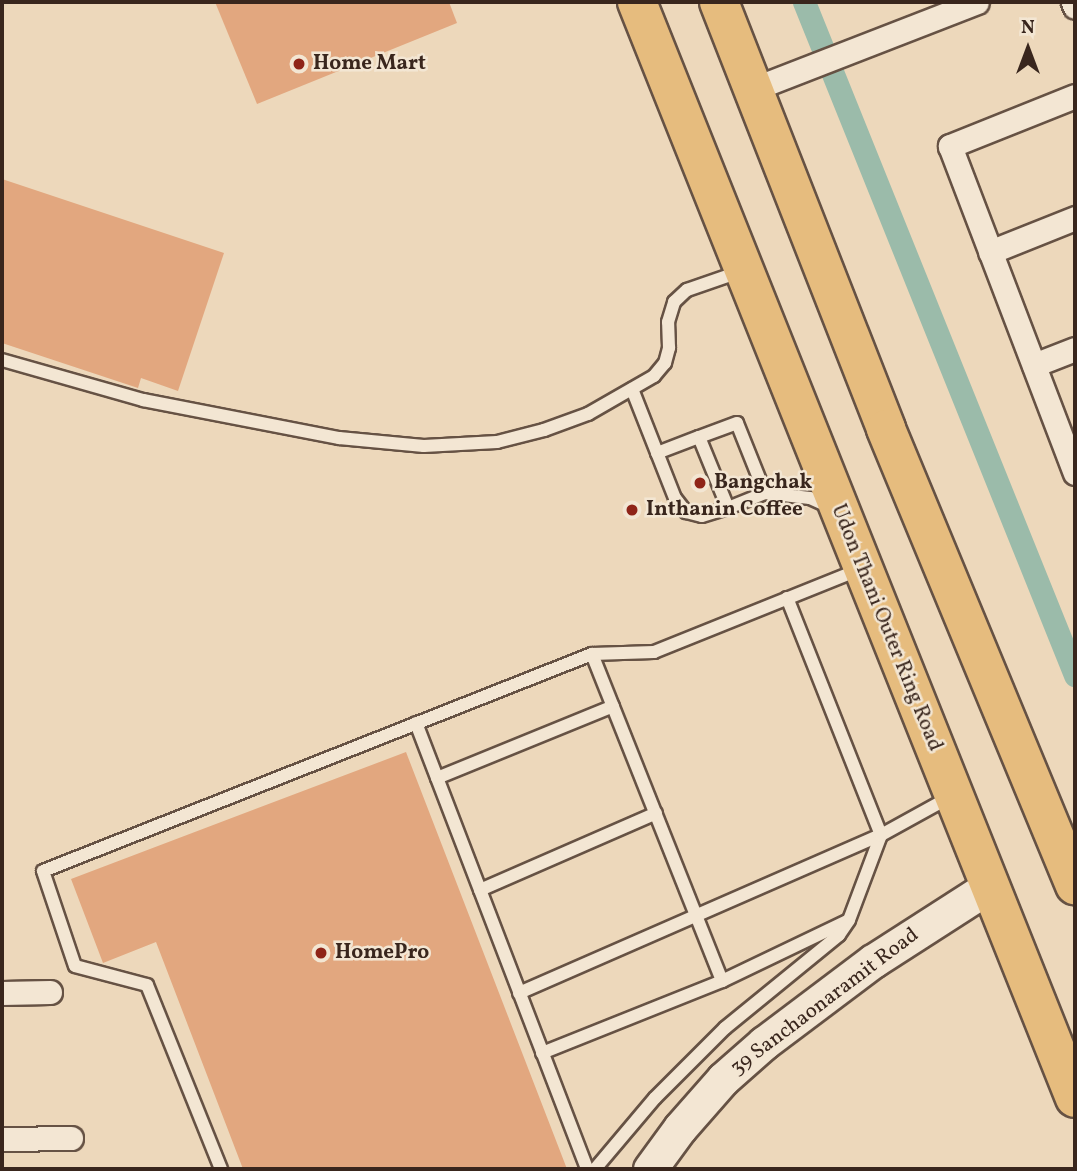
<!DOCTYPE html>
<html>
<head>
<meta charset="utf-8">
<style>
  body { margin:0 }
  #map { position:relative; width:1077px; height:1171px; overflow:hidden; background:#edd8bb; font-family:Vollkorn,serif }
  div>[style] { position:absolute }
  .canal>* { height:23px; margin:-11.5px; padding:0 11.5px; transform-origin:11.5px; border-radius:11.5px; background:#9bbbaa }
  .building>* { inset:0; background:#e2a77f }
  .roads { filter:drop-shadow(2px 0 #665244) drop-shadow(-2px 0 #665244) drop-shadow(0 2px #665244) drop-shadow(0 -2px #665244) }
  .lane>* { height:12px; margin:-6px; padding:0 6px; transform-origin:6px; border-radius:6px; background:#f3e6d3 }
  .street>* { height:23px; margin:-11.5px; padding:0 11.5px; transform-origin:11.5px; border-radius:11.5px; background:#f3e6d3 }
  .secondary>* { height:33px; margin:-16.5px; padding:0 16.5px; transform-origin:16.5px; border-radius:16.5px; background:#f3e6d3 }
  .highway>* { height:38px; margin:-19px; padding:0 19px; transform-origin:19px; border-radius:19px; background:#e6bc7e }
  .dots>* { width:19px; height:19px; translate:-50% -50%; box-sizing:border-box; border:4px solid #f3e6d3; border-radius:50% }
  span { translate:-50% -50%; white-space:nowrap; text-align:center; line-height:1.15; -webkit-text-stroke:5px #f3e6d3; paint-order:stroke }
  .poi-label { font-size:21px; color:#39261d; font-weight:700 }
  .left { translate:0 -50%; text-align:left }
  .street-label { font-size:21px; color:#39261d }
  .frame { position:absolute; inset:0; border:4px solid #39261d; pointer-events:none }
  .north { position:absolute; left:993px; top:14px; width:70px; height:70px; -webkit-text-stroke:5px #f3e6d3; paint-order:stroke; rotate:0deg; font-size:19px; font-weight:700; line-height:28px; text-align:center; color:#39261d }
  .north::after { content:''; display:block; margin:auto; width:24px; height:32px; background:#39261d; clip-path:polygon(50% 0,100% 100%,50% 72%,0 100%) }
</style>
</head>
<body>
<div id="map">
  <div class="canal">
    <div style="left:804px;top:2px;width:726px;rotate:68.07deg"></div>
  </div>
  <div class="building">
    <div style="clip-path:polygon(215px 2px,449px 2px,457px 23px,257px 104px)"></div>
    <div style="clip-path:polygon(2px 179px,224px 253px,178px 391px,141px 378px,138px 388px,2px 343px)"></div>
    <div style="clip-path:polygon(406px 752px,567px 1169px,243px 1169px,156px 942px,103px 963px,71px 879px)"></div>
  </div>
  <div class="roads">
    <div class="lane">
      <div style="left:2px;top:360px;width:147px;rotate:15.8deg"></div>
      <div style="left:143px;top:400px;width:200px;rotate:11deg"></div>
      <div style="left:339px;top:438px;width:85px;rotate:5.4deg"></div>
      <div style="left:424px;top:446px;width:73px;rotate:-3.1deg"></div>
      <div style="left:497px;top:442px;width:49px;rotate:-14.3deg"></div>
      <div style="left:544px;top:430px;width:47px;rotate:-20deg"></div>
      <div style="left:588px;top:414px;width:76px;rotate:-29.9deg"></div>
      <div style="left:654px;top:376px;width:17px;rotate:-50deg"></div>
      <div style="left:665px;top:363px;width:16px;rotate:-75deg"></div>
      <div style="left:669px;top:348px;width:26px;rotate:-92deg"></div>
      <div style="left:668px;top:322px;width:21px;rotate:-73deg"></div>
      <div style="left:674px;top:302px;width:18px;rotate:-43deg"></div>
      <div style="left:687px;top:290px;width:55px;rotate:-19.1deg"></div>
      <div style="left:632px;top:389px;width:117px;rotate:68.5deg"></div>
      <div style="left:675px;top:498px;width:18px;rotate:52deg"></div>
      <div style="left:686px;top:512px;width:16px;rotate:14deg"></div>
      <div style="left:702px;top:516px;width:27px;rotate:-17deg"></div>
      <div style="left:657px;top:453px;width:45px;rotate:-20.9deg"></div>
      <div style="left:765px;top:493px;width:75px;rotate:-111.8deg"></div>
      <div style="left:737px;top:423px;width:40px;rotate:159.8deg"></div>
      <div style="left:699px;top:437px;width:77px;rotate:67.8deg"></div>
      <div style="left:728px;top:508px;width:40px;rotate:-22deg"></div>
      <div style="left:765px;top:493px;width:45px;rotate:6.3deg"></div>
      <div style="left:810px;top:498px;width:22px;rotate:24deg"></div>
      <div style="left:592px;top:654px;width:352px;rotate:68.3deg"></div>
      <div style="left:416px;top:723px;width:478px;rotate:69deg"></div>
      <div style="left:437px;top:778px;width:190px;rotate:-22.2deg"></div>
      <div style="left:480px;top:890px;width:192px;rotate:-23.6deg"></div>
      <div style="left:519px;top:993px;width:395px;rotate:-23.6deg"></div>
      <div style="left:881px;top:835px;width:255px;rotate:-111.6deg"></div>
      <div style="left:542px;top:1053px;width:194px;rotate:-21.8deg"></div>
      <div style="left:722px;top:981px;width:139px;rotate:-25.6deg"></div>
      <div style="left:221px;top:1169px;width:198px;rotate:-111.9deg"></div>
      <div style="left:147px;top:985px;width:74px;rotate:-165.2deg"></div>
      <div style="left:75px;top:966px;width:100px;rotate:-108.6deg"></div>
      <div style="left:43px;top:871px;width:590px;rotate:-21.57deg"></div>
      <div style="left:592px;top:654px;width:62px;rotate:-1.8deg"></div>
      <div style="left:654px;top:652px;width:222px;rotate:-21.9deg"></div>
      <div style="left:595px;top:1169px;width:93px;rotate:-49.8deg"></div>
      <div style="left:655px;top:1098px;width:99px;rotate:-45deg"></div>
      <div style="left:725px;top:1028px;width:147px;rotate:-39.2deg"></div>
      <div style="left:839px;top:935px;width:18px;rotate:-56deg"></div>
      <div style="left:849px;top:920px;width:91px;rotate:-69.4deg"></div>
      <div style="left:881px;top:835px;width:79px;rotate:-28.8deg"></div>
    </div>
    <div class="street">
      <div style="left:1073px;top:2px;width:5px;rotate:68deg"></div>
      <div style="left:753px;top:89px;width:240px;rotate:-21.2deg"></div>
      <div style="left:1075px;top:96px;width:135px;rotate:158.2deg"></div>
      <div style="left:950px;top:146px;width:350px;rotate:69.1deg"></div>
      <div style="left:990px;top:252px;width:92px;rotate:-21.8deg"></div>
      <div style="left:1034px;top:365px;width:44px;rotate:-21.3deg"></div>
      <div style="left:2px;top:993px;width:48px;rotate:-1.2deg"></div>
      <div style="left:2px;top:1139px;width:69px;rotate:-0.8deg"></div>
    </div>
    <div class="secondary">
      <div style="left:650px;top:1169px;width:51px;rotate:-53.8deg"></div>
      <div style="left:680px;top:1128px;width:65px;rotate:-48.7deg"></div>
      <div style="left:723px;top:1079px;width:55px;rotate:-41.3deg"></div>
      <div style="left:764px;top:1043px;width:136px;rotate:-37deg"></div>
      <div style="left:873px;top:961px;width:139px;rotate:-32.7deg"></div>
    </div>
    <div class="highway">
      <div style="left:637px;top:2px;width:1180px;rotate:68.22deg"></div>
      <div style="left:719px;top:2px;width:458px;rotate:68.6deg"></div>
      <div style="left:886px;top:429px;width:494px;rotate:67.5deg"></div>
    </div>
  </div>
  <div class="dots">
    <div style="left:299px;top:64px;background:#8f2418"></div>
    <div style="left:700px;top:483px;background:#8f2418"></div>
    <div style="left:632px;top:510px;background:#8f2418"></div>
    <div style="left:321px;top:953px;background:#8f2418"></div>
  </div>
  <div class="poi-label">
    <span class="left" style="left:313px;top:64px">Home Mart</span>
    <span class="left" style="left:714px;top:483px">Bangchak</span>
    <span class="left" style="left:646px;top:510px">Inthanin Coffee</span>
    <span class="left" style="left:335px;top:953px">HomePro</span>
  </div>
  <div class="street-label">
    <span style="left:886px;top:628px;rotate:68deg">Udon Thani Outer Ring Road</span>
    <span style="left:825px;top:1002px;rotate:-37deg">39 Sanchaonaramit Road</span>
  </div>
  <div class="frame"></div>
  <div class="north">N</div>
</div>
</body>
</html>
